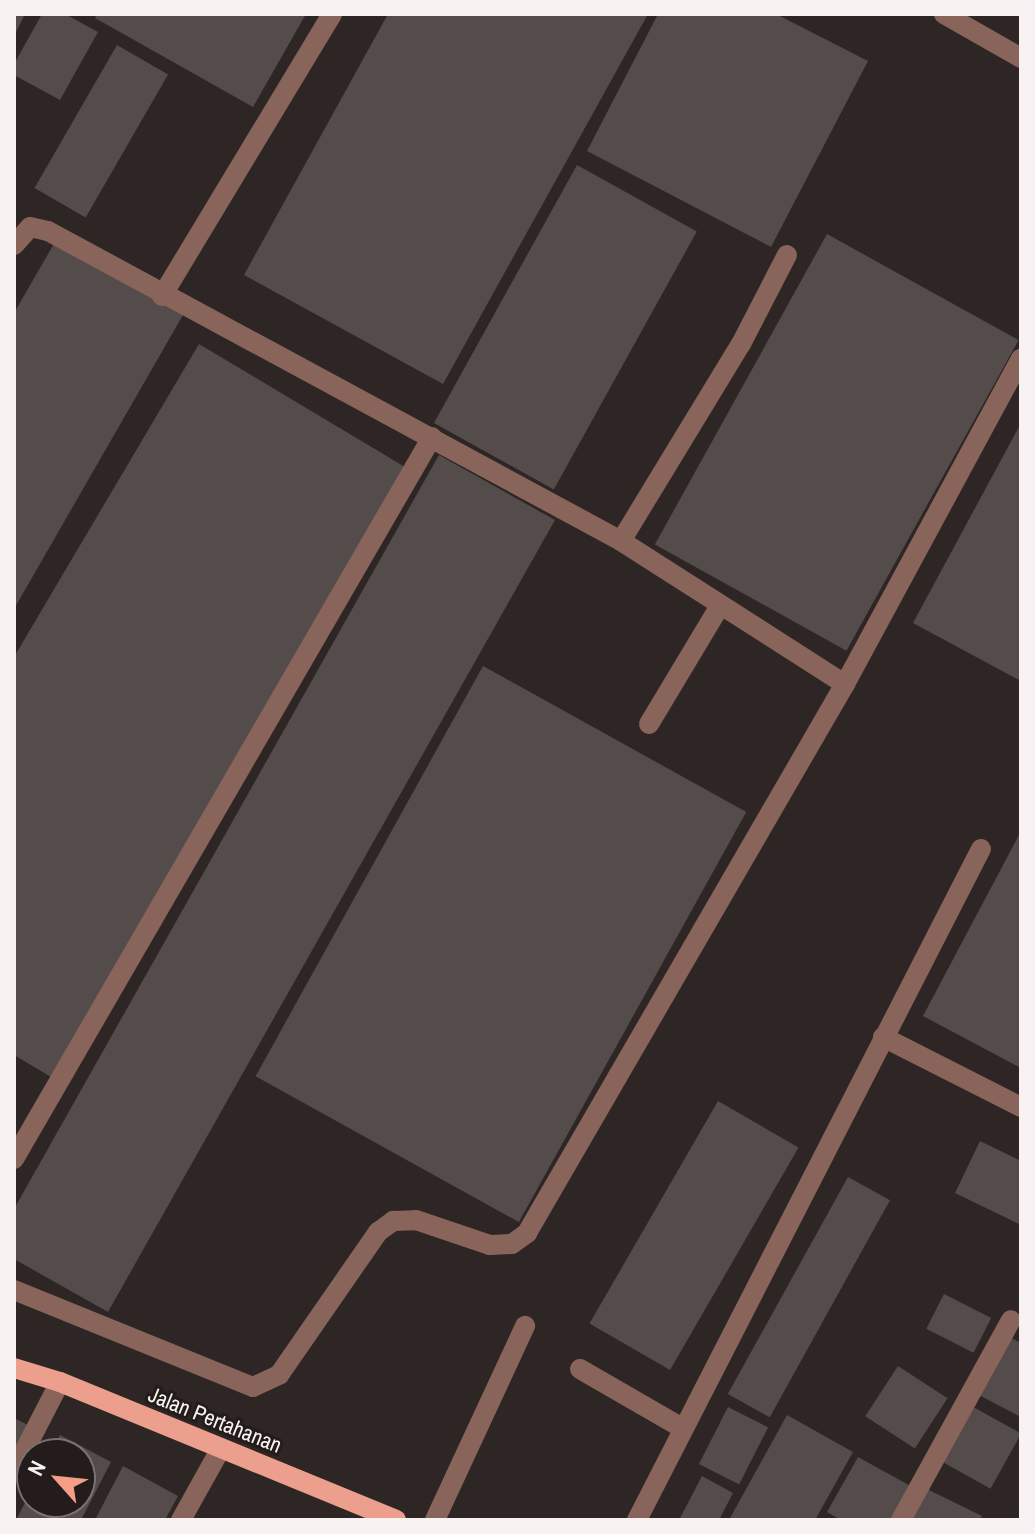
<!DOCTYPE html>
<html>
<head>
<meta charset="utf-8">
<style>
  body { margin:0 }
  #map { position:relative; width:1035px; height:1534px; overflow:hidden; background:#2d2624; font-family:"Archivo Narrow",sans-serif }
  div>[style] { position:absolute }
  .building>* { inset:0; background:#544c4a; transform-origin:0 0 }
  .service>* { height:20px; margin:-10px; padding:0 10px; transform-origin:10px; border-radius:10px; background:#89645a }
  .minor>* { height:20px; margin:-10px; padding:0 10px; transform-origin:10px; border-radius:10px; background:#89645a }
  .primary>* { height:20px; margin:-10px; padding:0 10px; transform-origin:10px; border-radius:10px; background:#ec9f8c }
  span { translate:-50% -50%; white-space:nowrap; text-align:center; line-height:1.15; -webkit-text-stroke:6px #231c1a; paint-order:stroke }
  .street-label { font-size:22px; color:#f8f3f2 }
  .frame { position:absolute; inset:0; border:16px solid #f8f3f2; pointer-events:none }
  .north { position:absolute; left:16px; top:1438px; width:80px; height:80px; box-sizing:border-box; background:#231c1a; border:2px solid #787270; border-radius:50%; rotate:297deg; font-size:22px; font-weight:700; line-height:32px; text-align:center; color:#f8f3f2 }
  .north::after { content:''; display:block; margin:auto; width:28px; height:36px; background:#f49e88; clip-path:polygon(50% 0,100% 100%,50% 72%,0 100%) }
</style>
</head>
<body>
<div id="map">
  <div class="building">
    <div style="clip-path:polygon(14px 14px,25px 14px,14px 36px)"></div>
    <div style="clip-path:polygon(42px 14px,65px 14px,98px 32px,60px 100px,14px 75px,14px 64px)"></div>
    <div style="clip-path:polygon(97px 14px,306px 14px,253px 107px,95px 18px)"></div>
    <div style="clip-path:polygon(388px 14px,648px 14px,443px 384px,244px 275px)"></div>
    <div style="clip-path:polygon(658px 14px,776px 14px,868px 61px,771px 247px,587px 151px)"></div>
    <div style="left:117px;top:45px;width:59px;height:165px;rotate:30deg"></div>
    <div style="left:577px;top:165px;width:137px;height:295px;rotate:29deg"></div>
    <div style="left:827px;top:234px;width:219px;height:355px;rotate:29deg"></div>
    <div style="clip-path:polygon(55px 242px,183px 315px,14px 609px,14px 313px)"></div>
    <div style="clip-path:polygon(199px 344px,410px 470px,51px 1077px,14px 1055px,14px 657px)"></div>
    <div style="clip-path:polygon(1021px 423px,1021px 681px,913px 623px)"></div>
    <div style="clip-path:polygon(439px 455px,555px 520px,108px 1312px,14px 1259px,14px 1209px)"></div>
    <div style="left:483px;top:666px;width:301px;height:469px;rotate:29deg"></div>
    <div style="clip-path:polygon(1021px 831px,1021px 1068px,923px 1016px)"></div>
    <div style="left:718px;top:1101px;width:93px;height:257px;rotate:30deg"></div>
    <div style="clip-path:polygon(980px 1141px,1021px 1161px,1021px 1225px,955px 1193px)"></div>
    <div style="left:848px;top:1177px;width:48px;height:248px;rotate:29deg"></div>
    <div style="left:944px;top:1294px;width:53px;height:39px;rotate:27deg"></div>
    <div style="clip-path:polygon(1006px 1335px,1021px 1343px,1021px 1417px,975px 1393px)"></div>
    <div style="left:898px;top:1366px;width:59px;height:60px;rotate:33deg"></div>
    <div style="left:966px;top:1403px;width:63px;height:63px;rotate:29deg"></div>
    <div style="left:728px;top:1407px;width:45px;height:64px;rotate:27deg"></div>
    <div style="clip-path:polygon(787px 1415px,853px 1452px,815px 1520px,729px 1520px)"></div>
    <div style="clip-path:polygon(14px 1418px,34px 1428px,14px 1470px)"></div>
    <div style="clip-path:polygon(60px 1435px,111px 1462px,81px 1520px,16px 1520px,32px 1489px,32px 1502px,80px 1502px,80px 1454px,51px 1454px)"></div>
    <div style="clip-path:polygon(858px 1457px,916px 1489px,899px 1520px,841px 1520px,827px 1512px)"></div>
    <div style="clip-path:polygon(123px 1466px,178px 1496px,165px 1520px,95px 1520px)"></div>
    <div style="clip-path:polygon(702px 1476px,733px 1493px,719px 1520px,679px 1520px)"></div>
    <div style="clip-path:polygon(927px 1489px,982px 1516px,980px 1520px,911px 1520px)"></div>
  </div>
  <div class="service">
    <div style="left:944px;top:14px;width:89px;rotate:29.7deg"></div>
    <div style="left:14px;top:245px;width:24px;rotate:-48deg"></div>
    <div style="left:30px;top:227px;width:18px;rotate:13deg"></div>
    <div style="left:48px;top:231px;width:651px;rotate:28.41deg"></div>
    <div style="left:621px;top:541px;width:266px;rotate:32.6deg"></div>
    <div style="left:162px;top:296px;width:329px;rotate:-58.9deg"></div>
    <div style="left:621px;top:541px;width:231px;rotate:-58.7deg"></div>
    <div style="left:741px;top:344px;width:100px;rotate:-62.7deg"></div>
    <div style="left:649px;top:724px;width:138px;rotate:-59deg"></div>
    <div style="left:883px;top:1037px;width:155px;rotate:26.9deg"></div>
    <div style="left:14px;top:1159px;width:834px;rotate:-59.93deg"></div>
    <div style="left:14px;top:1290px;width:258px;rotate:22.1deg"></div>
    <div style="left:253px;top:1387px;width:29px;rotate:-25deg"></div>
    <div style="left:279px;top:1375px;width:174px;rotate:-55.3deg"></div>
    <div style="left:378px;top:1232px;width:19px;rotate:-36deg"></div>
    <div style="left:393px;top:1221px;width:23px;rotate:-2deg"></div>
    <div style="left:416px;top:1220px;width:78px;rotate:18.7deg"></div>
    <div style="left:490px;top:1245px;width:22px;rotate:-3deg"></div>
    <div style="left:512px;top:1244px;width:19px;rotate:-36deg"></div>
    <div style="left:527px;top:1233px;width:634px;rotate:-59.92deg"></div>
    <div style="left:845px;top:684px;width:370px;rotate:-61.6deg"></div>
    <div style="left:580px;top:1369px;width:118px;rotate:30deg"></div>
    <div style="left:181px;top:1520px;width:82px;rotate:-60.9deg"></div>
    <div style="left:435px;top:1520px;width:214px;rotate:-65.1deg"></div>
    <div style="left:637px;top:1520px;width:754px;rotate:-62.86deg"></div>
  </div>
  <div class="minor">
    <div style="left:14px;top:1471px;width:100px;rotate:-62.7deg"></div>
    <div style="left:901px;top:1520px;width:228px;rotate:-61.2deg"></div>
  </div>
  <div class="primary">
    <div style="left:14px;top:1368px;width:48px;rotate:16.9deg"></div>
    <div style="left:60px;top:1382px;width:363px;rotate:22.3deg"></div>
  </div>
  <div class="street-label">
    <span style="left:215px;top:1420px;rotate:22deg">Jalan Pertahanan</span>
  </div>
  <div class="frame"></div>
  <div class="north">N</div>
</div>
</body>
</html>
